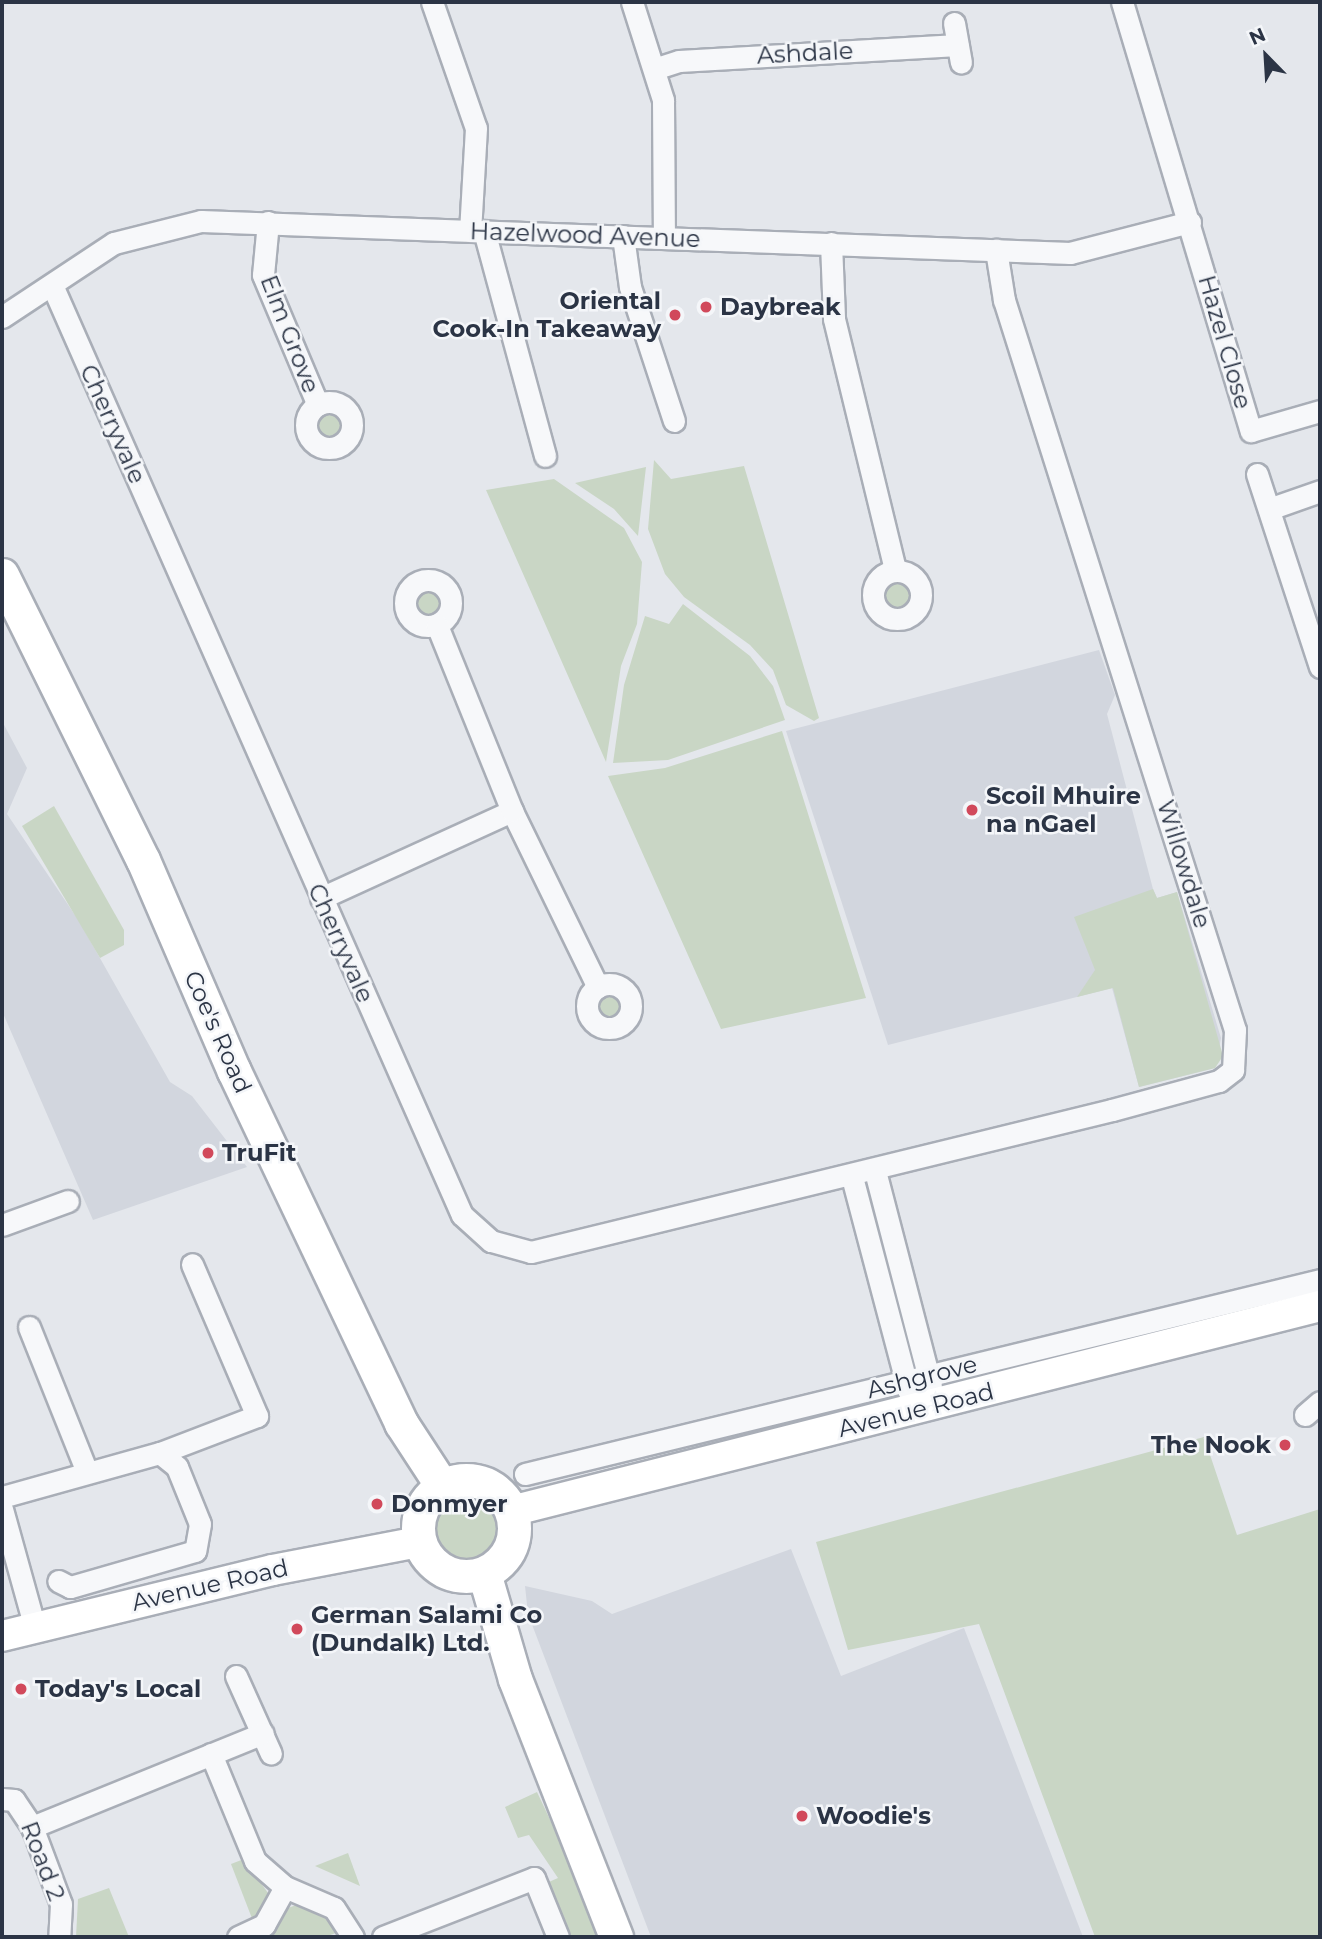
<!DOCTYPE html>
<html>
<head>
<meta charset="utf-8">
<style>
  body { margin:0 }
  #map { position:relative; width:1322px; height:1939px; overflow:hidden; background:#e4e7ec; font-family:Montserrat,sans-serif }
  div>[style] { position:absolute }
  .built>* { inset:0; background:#d2d6de }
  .green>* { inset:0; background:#c9d6c5 }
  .round { border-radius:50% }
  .roads { filter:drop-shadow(2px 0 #a9aeb7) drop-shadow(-2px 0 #a9aeb7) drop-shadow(0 2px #a9aeb7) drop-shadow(0 -2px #a9aeb7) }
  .street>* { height:21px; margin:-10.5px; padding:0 10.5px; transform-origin:10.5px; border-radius:10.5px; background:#f7f8fa }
  .street>.ring { margin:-10.5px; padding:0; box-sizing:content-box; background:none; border:21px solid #f7f8fa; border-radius:50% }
  .secondary>* { height:30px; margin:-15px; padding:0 15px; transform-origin:15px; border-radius:15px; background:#fff }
  .primary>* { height:33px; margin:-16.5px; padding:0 16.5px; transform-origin:16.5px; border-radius:16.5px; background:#fff }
  .primary>.ring { margin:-16.5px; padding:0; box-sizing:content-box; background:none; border:33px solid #fff; border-radius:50% }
  .dots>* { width:19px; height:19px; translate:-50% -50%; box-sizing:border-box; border:4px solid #f4f6f9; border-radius:50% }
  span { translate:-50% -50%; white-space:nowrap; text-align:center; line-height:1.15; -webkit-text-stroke:5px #f4f6f9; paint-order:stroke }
  .street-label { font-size:24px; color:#2b3445 }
  .poi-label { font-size:24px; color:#2b3445; font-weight:700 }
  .right { translate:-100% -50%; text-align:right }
  .left { translate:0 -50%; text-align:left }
  .frame { position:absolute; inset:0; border:4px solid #2b3445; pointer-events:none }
  .north { position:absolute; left:1231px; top:21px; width:70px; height:70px; -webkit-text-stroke:5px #f4f6f9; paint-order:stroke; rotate:336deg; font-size:19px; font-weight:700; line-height:28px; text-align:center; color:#2b3445 }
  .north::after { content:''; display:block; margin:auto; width:24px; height:32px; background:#2b3445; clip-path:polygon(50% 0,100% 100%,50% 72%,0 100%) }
</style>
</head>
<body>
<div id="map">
  <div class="built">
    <div style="clip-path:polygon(1099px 650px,1115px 695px,1107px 714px,1153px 889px,1157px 898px,1177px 892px,1221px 1038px,1215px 1068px,1139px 1087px,1112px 988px,888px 1045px,786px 731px)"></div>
    <div style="clip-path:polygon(2px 721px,27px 768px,7px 814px,79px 921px,170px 1082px,192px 1096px,247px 1167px,93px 1220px,2px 1011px)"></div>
    <div style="clip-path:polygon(791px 1549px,841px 1676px,964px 1628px,1083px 1937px,651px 1937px,528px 1614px,525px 1586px,592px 1601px,612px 1614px)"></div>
  </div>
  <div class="green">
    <div class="round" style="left:314px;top:412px;width:28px;height:28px"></div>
    <div style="clip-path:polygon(654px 460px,671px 479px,744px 466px,819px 718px,814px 721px,786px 705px,773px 670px,750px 645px,684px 597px,665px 574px,648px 529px)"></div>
    <div style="clip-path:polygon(646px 467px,638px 536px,614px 509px,575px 483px)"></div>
    <div style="clip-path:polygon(554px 479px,624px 528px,642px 562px,637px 624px,621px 666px,606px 762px,486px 490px)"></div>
    <div class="round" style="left:884px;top:583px;width:26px;height:26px"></div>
    <div class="round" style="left:414px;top:589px;width:28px;height:28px"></div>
    <div style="clip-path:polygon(683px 604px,750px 656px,773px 686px,785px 720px,668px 760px,613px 763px,624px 685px,645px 616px,669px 624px)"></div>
    <div style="clip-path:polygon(782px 731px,866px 998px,721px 1029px,608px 776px,665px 768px)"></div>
    <div style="clip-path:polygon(54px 806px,124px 930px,124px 945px,100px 958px,22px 826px)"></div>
    <div style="clip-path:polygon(1153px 889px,1157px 898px,1177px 892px,1223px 1056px,1215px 1068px,1139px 1087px,1113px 988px,1077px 997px,1095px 970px,1074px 917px)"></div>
    <div class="round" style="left:595px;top:994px;width:28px;height:28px"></div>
    <div style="clip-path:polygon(1204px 1437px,1237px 1535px,1320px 1509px,1320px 1937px,1095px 1937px,979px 1624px,848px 1650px,816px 1542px)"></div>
    <div class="round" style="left:432px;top:1494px;width:70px;height:70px"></div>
    <div style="clip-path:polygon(537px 1792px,579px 1881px,600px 1937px,553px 1937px,535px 1888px,558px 1878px,529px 1835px,518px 1838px,505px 1807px)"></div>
    <div style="clip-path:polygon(348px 1853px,360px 1886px,315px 1866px)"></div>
    <div style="clip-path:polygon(244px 1859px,268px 1893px,268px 1905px,253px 1921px,231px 1864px)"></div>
    <div style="clip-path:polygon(109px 1888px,129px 1937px,76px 1937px,78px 1899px)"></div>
    <div style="clip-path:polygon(302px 1903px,321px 1910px,344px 1930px,325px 1937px,268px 1937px,288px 1908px)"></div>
  </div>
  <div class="roads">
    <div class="street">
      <div style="left:432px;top:2px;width:133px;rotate:70.8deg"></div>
      <div style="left:476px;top:128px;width:103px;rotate:93.3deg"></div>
      <div style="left:632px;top:2px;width:103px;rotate:72.4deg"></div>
      <div style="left:663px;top:100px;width:138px;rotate:89.6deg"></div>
      <div style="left:1122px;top:2px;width:448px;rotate:73.3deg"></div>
      <div style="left:1251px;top:431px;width:72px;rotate:-16.2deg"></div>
      <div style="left:954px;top:23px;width:40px;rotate:80deg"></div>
      <div style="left:654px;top:69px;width:26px;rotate:-18deg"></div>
      <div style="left:679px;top:61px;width:279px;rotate:-3.3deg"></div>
      <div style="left:268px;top:222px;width:53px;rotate:95.4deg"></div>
      <div style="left:263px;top:275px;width:141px;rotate:67.1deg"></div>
      <div style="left:484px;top:231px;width:233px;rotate:74.8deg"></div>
      <div style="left:623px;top:236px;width:51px;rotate:82.2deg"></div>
      <div style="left:630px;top:287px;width:141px;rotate:71.8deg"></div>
      <div style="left:831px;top:243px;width:76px;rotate:87.7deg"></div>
      <div style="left:834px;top:319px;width:258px;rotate:76.3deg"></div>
      <div style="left:52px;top:285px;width:1016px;rotate:66.21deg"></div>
      <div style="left:462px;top:1215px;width:39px;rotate:42deg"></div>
      <div style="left:491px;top:1241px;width:41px;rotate:15.4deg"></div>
      <div style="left:531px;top:1252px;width:598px;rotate:-13.73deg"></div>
      <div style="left:1112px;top:1110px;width:111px;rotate:-15.2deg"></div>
      <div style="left:1219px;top:1081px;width:18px;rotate:-38deg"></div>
      <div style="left:1233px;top:1070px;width:40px;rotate:-87.1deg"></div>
      <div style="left:1235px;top:1030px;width:766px;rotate:-107.56deg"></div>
      <div style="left:1004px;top:300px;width:51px;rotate:-99.1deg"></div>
      <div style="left:2px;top:317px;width:134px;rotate:-33.5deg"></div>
      <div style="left:114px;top:243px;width:90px;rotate:-14.2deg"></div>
      <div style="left:201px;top:221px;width:870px;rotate:2.11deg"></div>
      <div style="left:1070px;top:253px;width:124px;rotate:-14.5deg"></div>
      <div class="ring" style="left:306px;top:402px;width:25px;height:25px"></div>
      <div style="left:1257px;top:474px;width:203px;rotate:71.9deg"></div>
      <div style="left:1269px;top:509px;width:54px;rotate:-19.4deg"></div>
      <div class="ring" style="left:873px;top:571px;width:27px;height:27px"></div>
      <div class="ring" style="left:405px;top:580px;width:25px;height:25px"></div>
      <div style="left:512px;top:811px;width:196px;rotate:64deg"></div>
      <div style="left:321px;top:898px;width:210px;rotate:-24.5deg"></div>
      <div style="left:512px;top:811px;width:201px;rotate:-112deg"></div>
      <div class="ring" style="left:587px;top:984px;width:23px;height:23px"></div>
      <div style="left:875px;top:1171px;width:222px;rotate:75.4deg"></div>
      <div style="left:852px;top:1177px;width:222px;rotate:75.2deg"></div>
      <div style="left:2px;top:1225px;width:70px;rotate:-20deg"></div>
      <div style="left:29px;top:1327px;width:156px;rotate:68.2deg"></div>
      <div style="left:1305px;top:1415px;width:20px;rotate:-41deg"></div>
      <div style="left:160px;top:1453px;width:104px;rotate:-20.9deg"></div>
      <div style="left:257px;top:1416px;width:165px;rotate:-113.2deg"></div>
      <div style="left:525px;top:1474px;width:818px;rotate:-13.71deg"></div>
      <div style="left:2px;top:1497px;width:164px;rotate:-15.6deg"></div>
      <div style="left:160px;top:1453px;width:22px;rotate:39deg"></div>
      <div style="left:177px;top:1467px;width:61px;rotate:68deg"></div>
      <div style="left:200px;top:1524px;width:27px;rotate:100deg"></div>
      <div style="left:195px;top:1551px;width:130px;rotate:163.9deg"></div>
      <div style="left:70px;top:1587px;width:13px;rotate:-153deg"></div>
      <div style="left:2px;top:1509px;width:123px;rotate:74.5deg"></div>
      <div style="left:236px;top:1676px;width:85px;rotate:65.8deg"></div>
      <div style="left:211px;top:1754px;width:116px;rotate:67.6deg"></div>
      <div style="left:255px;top:1861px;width:40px;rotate:41deg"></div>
      <div style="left:285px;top:1887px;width:53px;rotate:23.2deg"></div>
      <div style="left:334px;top:1908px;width:35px;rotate:57deg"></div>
      <div style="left:2px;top:1799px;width:12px;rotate:5deg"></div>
      <div style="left:14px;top:1800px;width:32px;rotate:56deg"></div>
      <div style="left:32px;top:1827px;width:82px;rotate:69.4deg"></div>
      <div style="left:61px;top:1904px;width:33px;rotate:93deg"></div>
      <div style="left:32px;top:1827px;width:249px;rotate:-22.1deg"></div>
      <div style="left:238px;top:1937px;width:29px;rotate:-25deg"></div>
      <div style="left:264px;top:1925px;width:43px;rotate:-61.1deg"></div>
      <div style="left:383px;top:1937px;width:162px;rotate:-21.3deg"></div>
      <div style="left:534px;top:1878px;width:64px;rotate:67.9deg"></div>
    </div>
    <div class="secondary">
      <div style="left:511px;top:1511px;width:835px;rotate:-14.22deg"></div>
      <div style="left:2px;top:1636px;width:279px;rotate:-13.7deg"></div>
      <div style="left:273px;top:1570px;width:149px;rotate:-10.9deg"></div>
    </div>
    <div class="primary">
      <div style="left:2px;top:575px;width:318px;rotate:63.7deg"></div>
      <div style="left:143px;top:860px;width:230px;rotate:66.7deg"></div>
      <div style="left:234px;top:1071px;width:390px;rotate:64.6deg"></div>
      <div style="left:401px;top:1423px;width:75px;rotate:56.9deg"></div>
      <div class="ring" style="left:418px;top:1480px;width:63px;height:63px"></div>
      <div style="left:484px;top:1573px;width:110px;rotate:73.7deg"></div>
      <div style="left:515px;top:1679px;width:277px;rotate:68.6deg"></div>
    </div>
  </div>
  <div class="dots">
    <div style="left:706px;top:307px;background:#d1495b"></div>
    <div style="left:675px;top:315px;background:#d1495b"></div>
    <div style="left:972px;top:810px;background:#d1495b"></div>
    <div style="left:208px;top:1153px;background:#d1495b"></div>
    <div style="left:1285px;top:1445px;background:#d1495b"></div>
    <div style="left:377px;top:1504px;background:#d1495b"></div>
    <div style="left:297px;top:1629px;background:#d1495b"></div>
    <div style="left:21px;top:1689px;background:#d1495b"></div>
    <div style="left:802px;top:1816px;background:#d1495b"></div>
  </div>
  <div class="street-label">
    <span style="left:805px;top:53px;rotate:-3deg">Ashdale</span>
    <span style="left:585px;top:235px;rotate:2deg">Hazelwood Avenue</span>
    <span style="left:290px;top:334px;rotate:69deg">Elm Grove</span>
    <span style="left:1225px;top:342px;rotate:74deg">Hazel Close</span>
    <span style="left:113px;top:424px;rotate:66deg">Cherryvale</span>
    <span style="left:1184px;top:864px;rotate:73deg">Willowdale</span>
    <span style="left:341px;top:943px;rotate:66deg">Cherryvale</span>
    <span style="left:218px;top:1032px;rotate:66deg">Coe's Road</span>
    <span style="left:922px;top:1377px;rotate:-14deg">Ashgrove</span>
    <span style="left:916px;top:1410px;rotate:-14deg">Avenue Road</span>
    <span style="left:210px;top:1585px;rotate:-13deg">Avenue Road</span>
    <span style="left:43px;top:1861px;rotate:69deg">Road 2</span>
  </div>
  <div class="poi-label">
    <span class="right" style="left:661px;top:315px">Oriental<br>Cook-In Takeaway</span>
    <span class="left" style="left:720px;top:307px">Daybreak</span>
    <span class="left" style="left:986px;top:810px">Scoil Mhuire<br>na nGael</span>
    <span class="left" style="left:222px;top:1153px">TruFit</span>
    <span class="right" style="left:1271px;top:1445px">The Nook</span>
    <span class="left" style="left:391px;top:1504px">Donmyer</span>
    <span class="left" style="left:311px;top:1629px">German Salami Co<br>(Dundalk) Ltd.</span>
    <span class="left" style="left:35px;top:1689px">Today's Local</span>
    <span class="left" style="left:816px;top:1816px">Woodie's</span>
  </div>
  <div class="frame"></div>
  <div class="north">N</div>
</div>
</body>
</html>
